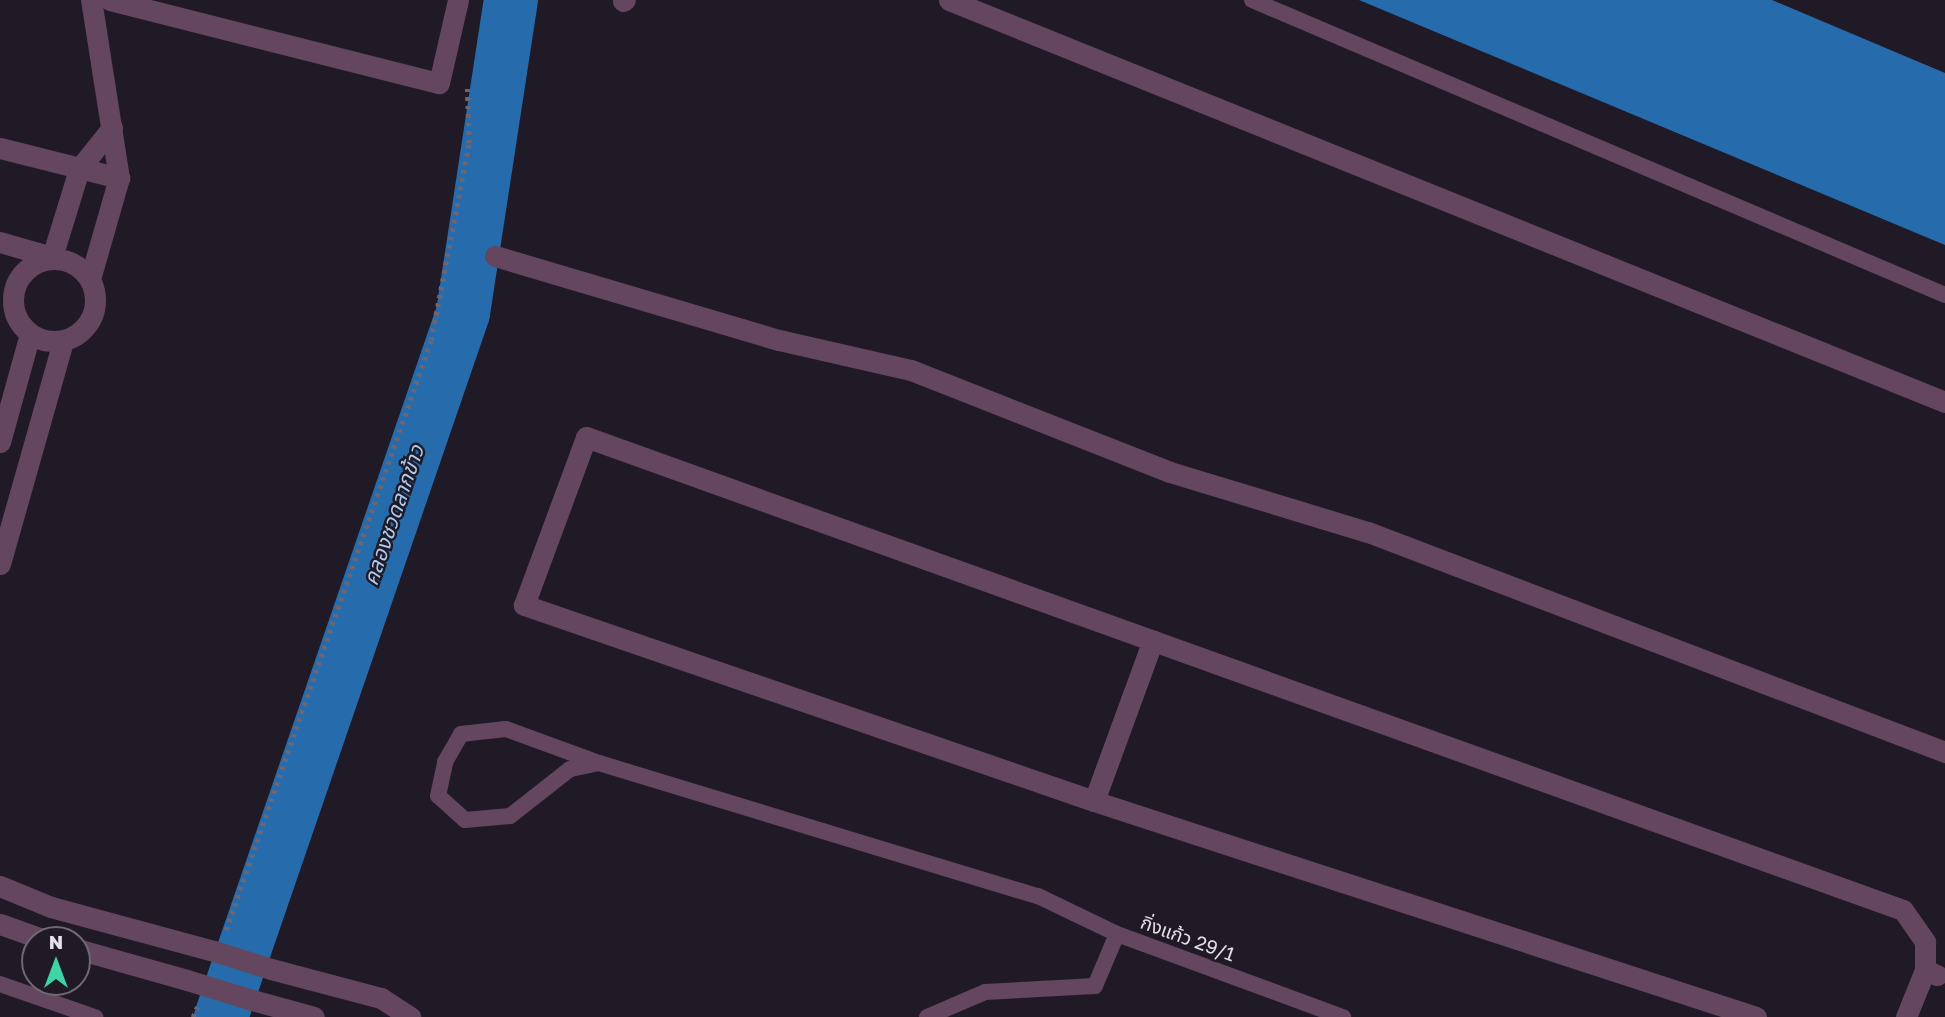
<!DOCTYPE html>
<html>
<head>
<meta charset="utf-8">
<style>
  body { margin:0 }
  #map { position:relative; width:1945px; height:1017px; overflow:hidden; background:#201a27; font-family:"Golos Text","Noto Sans Thai",sans-serif }
  div>[style] { position:absolute }
  .water>* { inset:0; background:#266cad }
  .river>* { height:54px; margin:-27px; padding:0 27px; transform-origin:27px; border-radius:27px; background:#266cad }
  .path>* { height:4.5px; margin-top:-2.25px; transform-origin:0; background:repeating-linear-gradient(90deg,#6b6671 0 3.5px,transparent 0 8.5px) }
  .lane>* { height:16px; margin:-8px; padding:0 8px; transform-origin:8px; border-radius:8px; background:#64465e }
  .street>* { height:21px; margin:-10.5px; padding:0 10.5px; transform-origin:10.5px; border-radius:10.5px; background:#64465e }
  .street>.ring { margin:-10.5px; padding:0; box-sizing:content-box; background:none; border:21px solid #64465e; border-radius:50% }
  .street-bridge>* { height:21px; margin:-10.5px; padding:0 10.5px; transform-origin:10.5px; border-radius:10.5px; background:#64465e }
  span { translate:-50% -50%; white-space:nowrap; text-align:center; line-height:1.15; -webkit-text-stroke:5px #201a27; paint-order:stroke }
  .street-label { font-size:19px; color:#e4e0e9 }
  .water-label { font-size:21px; color:#accdf0; font-style:italic }
  .north { position:absolute; left:21px; top:926px; width:70px; height:70px; box-sizing:border-box; background:#201a27; border:2px solid #6e6975; border-radius:50%; rotate:0deg; font-size:19px; font-weight:700; line-height:28px; text-align:center; color:#e4e0e9 }
  .north::after { content:''; display:block; margin:auto; width:24px; height:32px; background:#3ed4a3; clip-path:polygon(50% 0,100% 100%,50% 72%,0 100%) }
</style>
</head>
<body>
<div id="map">
  <div class="water">
    <div style="clip-path:polygon(1359px 0,1772px 0,1945px 73px,1945px 245px)"></div>
  </div>
  <div class="river">
    <div style="left:221px;top:1017px;width:744px;rotate:-71.03deg"></div>
    <div style="left:463px;top:313px;width:317px;rotate:-81.3deg"></div>
  </div>
  <div class="path">
    <div style="left:226px;top:930px;width:625px;rotate:-70.84deg"></div>
    <div style="left:431px;top:340px;width:201px;rotate:-79.1deg"></div>
    <div style="left:469px;top:143px;width:58px;rotate:-92deg"></div>
    <div style="left:193px;top:1017px;width:11px;rotate:-68deg"></div>
  </div>
  <div class="lane">
    <div style="left:1252px;top:0;width:753px;rotate:23.06deg"></div>
    <div style="left:599px;top:763px;width:30px;rotate:168deg"></div>
    <div style="left:570px;top:769px;width:76px;rotate:141.9deg"></div>
    <div style="left:510px;top:816px;width:45px;rotate:174.9deg"></div>
    <div style="left:465px;top:820px;width:36px;rotate:-138deg"></div>
    <div style="left:438px;top:796px;width:35px;rotate:-78deg"></div>
    <div style="left:445px;top:762px;width:32px;rotate:-60deg"></div>
    <div style="left:461px;top:734px;width:45px;rotate:-6.3deg"></div>
    <div style="left:506px;top:729px;width:99px;rotate:20.1deg"></div>
    <div style="left:599px;top:763px;width:459px;rotate:16.9deg"></div>
    <div style="left:1038px;top:896px;width:88px;rotate:25.7deg"></div>
    <div style="left:0;top:984px;width:101px;rotate:19.2deg"></div>
    <div style="left:927px;top:1017px;width:63px;rotate:-23.3deg"></div>
    <div style="left:985px;top:992px;width:110px;rotate:-3.1deg"></div>
    <div style="left:1095px;top:986px;width:56px;rotate:-67.1deg"></div>
    <div style="left:1117px;top:934px;width:241px;rotate:20.2deg"></div>
  </div>
  <div class="street">
    <div style="left:110px;top:0;width:339px;rotate:14.2deg"></div>
    <div style="left:439px;top:83px;width:85px;rotate:-77.1deg"></div>
    <div style="left:949px;top:0;width:1074px;rotate:21.98deg"></div>
    <div style="left:623px;top:1px;width:2px;rotate:-27deg"></div>
    <div style="left:0;top:148px;width:123px;rotate:14.1deg"></div>
    <div style="left:0;top:242px;width:57px;rotate:16.2deg"></div>
    <div style="left:495px;top:256px;width:296px;rotate:16.5deg"></div>
    <div style="left:779px;top:340px;width:135px;rotate:12.8deg"></div>
    <div style="left:911px;top:370px;width:278px;rotate:21.5deg"></div>
    <div style="left:1170px;top:472px;width:207px;rotate:16.9deg"></div>
    <div style="left:1368px;top:532px;width:618px;rotate:20.87deg"></div>
    <div style="left:52px;top:257px;width:92px;rotate:-72.9deg"></div>
    <div style="left:79px;top:169px;width:53px;rotate:-51.2deg"></div>
    <div class="ring" style="left:13px;top:259px;width:61px;height:61px"></div>
    <div style="left:90px;top:279px;width:105px;rotate:-74deg"></div>
    <div style="left:119px;top:178px;width:180px;rotate:-98.9deg"></div>
    <div style="left:0;top:442px;width:112px;rotate:-74.5deg"></div>
    <div style="left:0;top:564px;width:232px;rotate:-74.2deg"></div>
    <div style="left:1094px;top:801px;width:171px;rotate:-69.9deg"></div>
    <div style="left:0;top:886px;width:55px;rotate:22.4deg"></div>
    <div style="left:51px;top:907px;width:169px;rotate:15.1deg"></div>
    <div style="left:0;top:924px;width:48px;rotate:19.6deg"></div>
    <div style="left:77px;top:949px;width:114px;rotate:15.7deg"></div>
    <div style="left:271px;top:969px;width:114px;rotate:14.8deg"></div>
    <div style="left:381px;top:998px;width:35px;rotate:33deg"></div>
    <div style="left:252px;top:1000px;width:64px;rotate:15.3deg"></div>
    <div style="left:1756px;top:1017px;width:696px;rotate:-161.93deg"></div>
    <div style="left:1094px;top:801px;width:603px;rotate:-161.02deg"></div>
    <div style="left:524px;top:605px;width:179px;rotate:-69.7deg"></div>
    <div style="left:586px;top:437px;width:1399px;rotate:19.76deg"></div>
    <div style="left:1903px;top:910px;width:39px;rotate:55deg"></div>
    <div style="left:1925px;top:942px;width:28px;rotate:90deg"></div>
    <div style="left:1906px;top:1017px;width:51px;rotate:-68deg"></div>
    <div style="left:1925px;top:970px;width:13px;rotate:23deg"></div>
  </div>
  <div class="street-bridge">
    <div style="left:214px;top:951px;width:60px;rotate:17.5deg"></div>
    <div style="left:187px;top:980px;width:68px;rotate:17.1deg"></div>
  </div>
  <div class="street-label">
    <span style="left:1188px;top:938px;rotate:20deg">กิ่งแก้ว 29/1</span>
  </div>
  <div class="water-label">
    <span style="left:393px;top:515px;rotate:-71deg">คลองชวดลากข้าว</span>
  </div>
  <div class="north">N</div>
</div>
</body>
</html>
